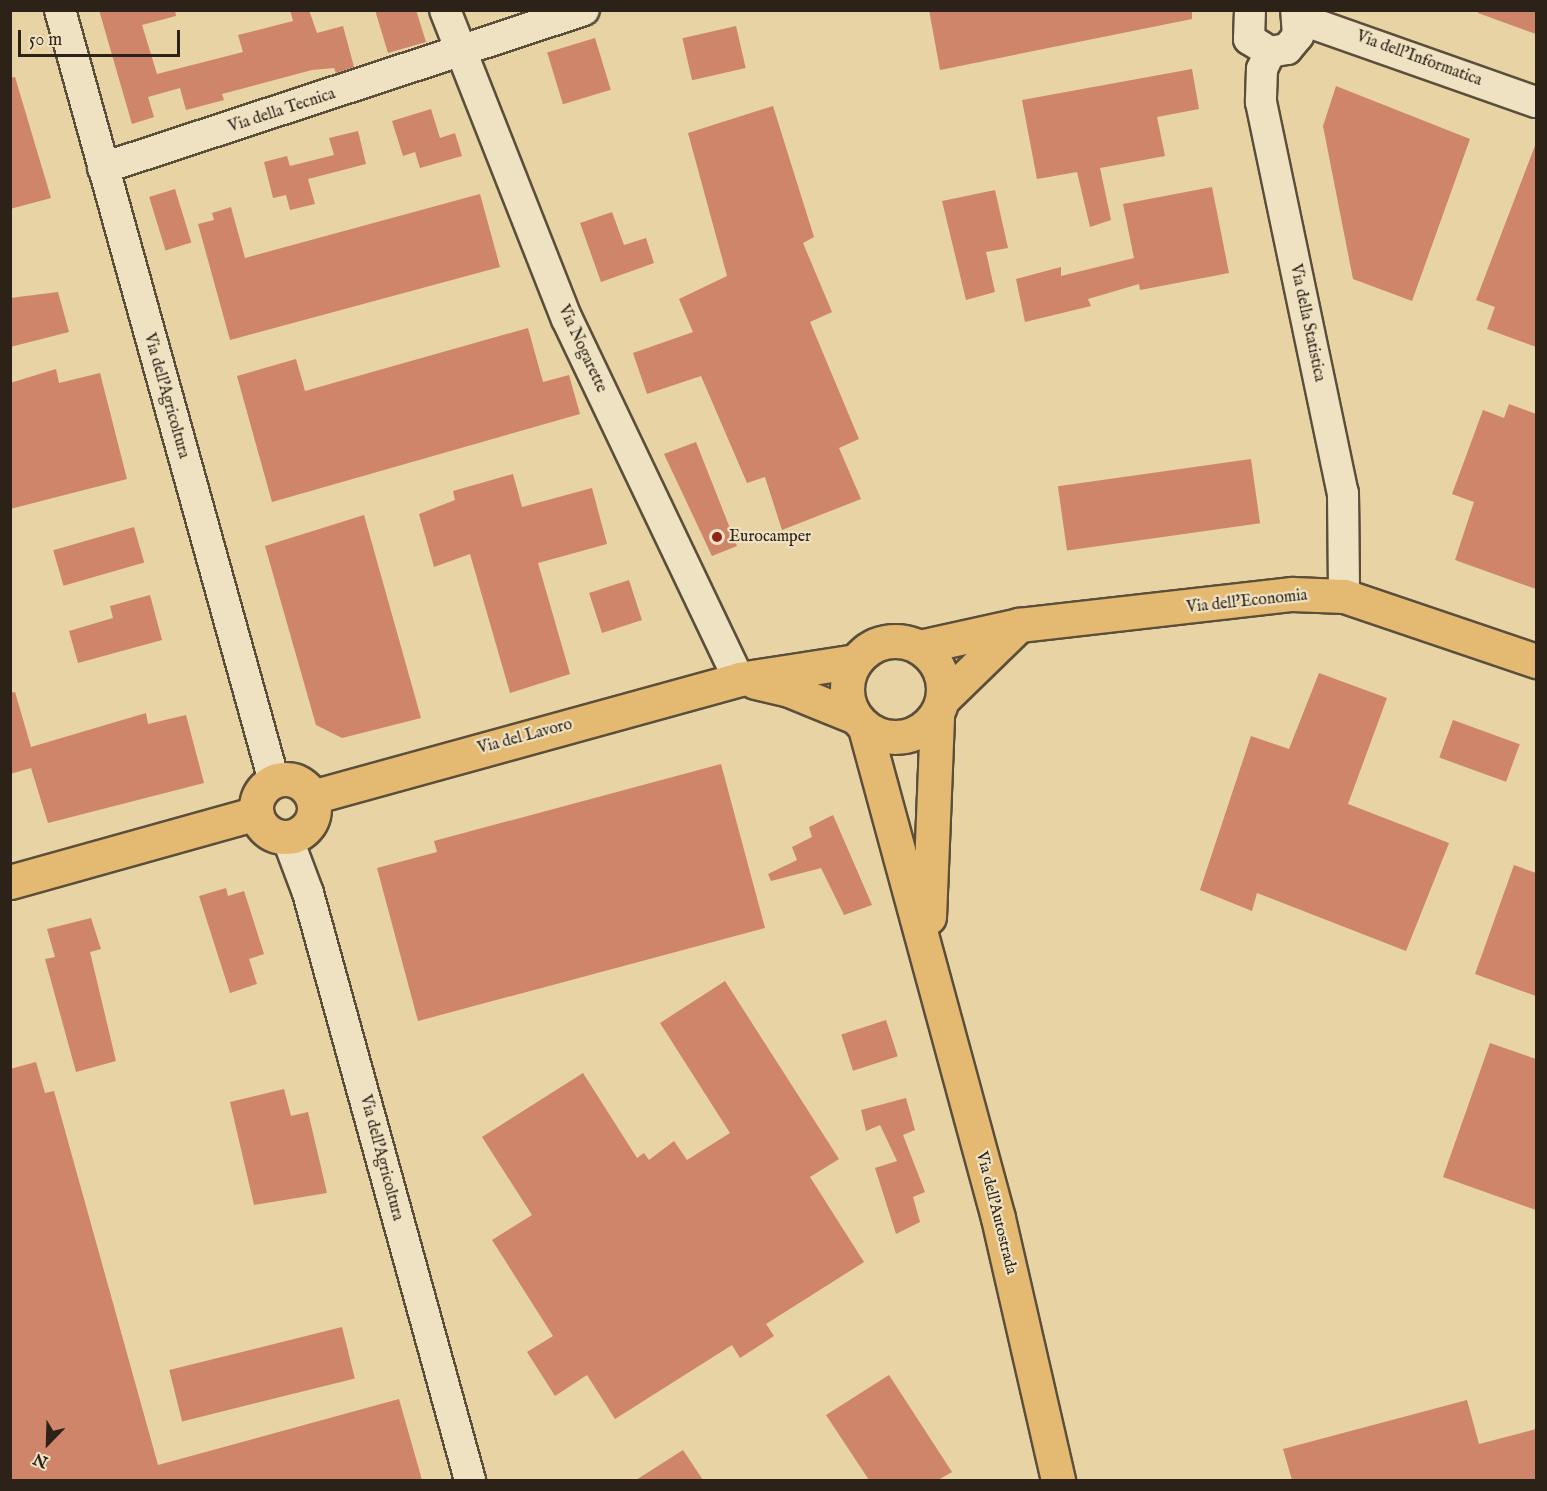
<!DOCTYPE html>
<html>
<head>
<meta charset="utf-8">
<style>
  body { margin:0 }
  #map { position:relative; width:1547px; height:1491px; overflow:hidden; background:#e7d3a3; font-family:"IM FELL English",serif }
  div>[style] { position:absolute }
  .building>* { inset:0; background:#ce856a; transform-origin:0 0 }
  .roads { filter:drop-shadow(2px 0 #5b4e3b) drop-shadow(-2px 0 #5b4e3b) drop-shadow(0 2px #5b4e3b) drop-shadow(0 -2px #5b4e3b) }
  .minor>* { height:30px; margin:-15px; padding:0 15px; transform-origin:15px; border-radius:15px; background:#efe2c3 }
  .major>* { height:33px; margin:-16.5px; padding:0 16.5px; transform-origin:16.5px; border-radius:16.5px; background:#e4ba72 }
  .major>.ring { margin:-16.5px; padding:0; box-sizing:content-box; background:none; border:33px solid #e4ba72; border-radius:50% }
  .dots>* { width:16px; height:16px; translate:-50% -50%; box-sizing:border-box; border:3px solid #efe2c3; border-radius:50% }
  span { translate:-50% -50%; white-space:nowrap; text-align:center; line-height:1.15; -webkit-text-stroke:4.5px #efe2c3; paint-order:stroke }
  .street-label { font-size:16px; color:#2c2218 }
  .poi-label { font-size:16px; color:#2c2218 }
  .left { translate:0 -50%; text-align:left }
  .frame { position:absolute; inset:0; border:12px solid #2c2218; pointer-events:none }
  .north { position:absolute; left:18px; top:1413px; width:60px; height:60px; -webkit-text-stroke:4px #efe2c3; paint-order:stroke; rotate:203deg; font-size:16px; font-weight:700; line-height:24px; text-align:center; color:#2c2218 }
  .north::after { content:''; display:block; margin:auto; width:21px; height:27px; background:#2c2218; clip-path:polygon(50% 0,100% 100%,50% 72%,0 100%) }
  .scale { position:absolute; left:18px; top:30px; width:162px; height:27px; box-sizing:border-box; border:3px solid #2c2218; border-top:0; padding-left:8px; font-size:18px; line-height:21px; white-space:nowrap; color:#2c2218; -webkit-text-stroke:4px #efe2c3; paint-order:stroke }
</style>
</head>
<body>
<div id="map">
  <div class="building">
    <div style="clip-path:polygon(99px 10px,175px 10px,176px 16px,142px 25px,157px 74px,243px 52px,238px 35px,293px 21px,290px 10px,309px 10px,317px 33px,343px 26px,354px 67px,336px 73px,334px 68px,312px 70px,222px 94px,224px 100px,186px 110px,180px 88px,148px 97px,154px 117px,132px 124px)"></div>
    <div style="clip-path:polygon(375px 10px,416px 10px,426px 42px,388px 53px)"></div>
    <div style="clip-path:polygon(929px 10px,1192px 10px,1192px 19px,940px 70px)"></div>
    <div style="clip-path:polygon(1479px 10px,1536px 10px,1536px 34px,1478px 13px)"></div>
    <div style="left:736px;top:26px;width:43px;height:55px;rotate:77deg"></div>
    <div style="left:595px;top:38px;width:54px;height:50px;rotate:73deg"></div>
    <div style="clip-path:polygon(1192px 69px,1199px 109px,1157px 117px,1165px 156px,1100px 168px,1111px 220px,1090px 227px,1077px 172px,1037px 179px,1022px 100px)"></div>
    <div style="clip-path:polygon(15px 77px,51px 198px,10px 209px,10px 78px)"></div>
    <div style="clip-path:polygon(1336px 86px,1470px 139px,1412px 301px,1353px 279px,1323px 126px)"></div>
    <div style="clip-path:polygon(773px 106px,814px 237px,803px 243px,832px 312px,810px 322px,859px 439px,839px 448px,861px 499px,782px 530px,765px 477px,747px 483px,701px 376px,647px 394px,633px 353px,693px 332px,679px 299px,727px 276px,688px 133px)"></div>
    <div style="clip-path:polygon(431px 109px,440px 138px,455px 133px,462px 156px,420px 168px,415px 152px,403px 156px,392px 121px)"></div>
    <div style="clip-path:polygon(358px 131px,366px 164px,308px 179px,315px 204px,290px 210px,286px 195px,273px 198px,264px 162px,287px 156px,290px 166px,334px 155px,329px 138px)"></div>
    <div style="clip-path:polygon(1536px 143px,1536px 347px,1487px 329px,1495px 307px,1476px 300px)"></div>
    <div style="clip-path:polygon(1212px 187px,1229px 273px,1140px 290px,1139px 284px,1088px 299px,1091px 306px,1025px 322px,1016px 279px,1061px 267px,1061px 276px,1134px 258px,1123px 204px)"></div>
    <div style="left:175px;top:189px;width:56px;height:27px;rotate:73deg"></div>
    <div style="clip-path:polygon(995px 190px,1008px 248px,986px 252px,995px 292px,966px 300px,942px 201px)"></div>
    <div style="clip-path:polygon(480px 194px,500px 267px,230px 340px,198px 224px,214px 220px,212px 213px,231px 207px,245px 258px)"></div>
    <div style="clip-path:polygon(612px 212px,624px 245px,646px 238px,654px 263px,601px 282px,580px 223px)"></div>
    <div style="clip-path:polygon(58px 292px,69px 332px,10px 347px,10px 298px)"></div>
    <div style="clip-path:polygon(528px 328px,543px 382px,569px 375px,580px 414px,272px 502px,237px 376px,296px 359px,305px 391px)"></div>
    <div style="clip-path:polygon(56px 369px,59px 383px,100px 373px,127px 479px,10px 509px,10px 383px)"></div>
    <div style="clip-path:polygon(1509px 404px,1536px 414px,1536px 589px,1455px 560px,1474px 502px,1452px 494px,1483px 410px,1504px 418px)"></div>
    <div style="clip-path:polygon(696px 442px,737px 546px,712px 556px,664px 454px)"></div>
    <div style="left:1251px;top:459px;width:65px;height:195px;rotate:82deg"></div>
    <div style="clip-path:polygon(513px 474px,522px 507px,592px 488px,607px 544px,538px 563px,570px 674px,510px 693px,470px 554px,434px 567px,419px 514px,455px 500px,453px 491px)"></div>
    <div style="clip-path:polygon(364px 515px,421px 718px,342px 738px,316px 725px,265px 546px)"></div>
    <div style="left:134px;top:527px;width:37px;height:84px;rotate:74deg"></div>
    <div style="left:629px;top:580px;width:42px;height:42px;rotate:72deg"></div>
    <div style="clip-path:polygon(150px 595px,162px 640px,78px 663px,69px 631px,113px 618px,110px 606px)"></div>
    <div style="clip-path:polygon(1319px 673px,1387px 698px,1348px 804px,1449px 843px,1406px 951px,1257px 893px,1252px 911px,1200px 890px,1251px 736px,1289px 749px)"></div>
    <div style="clip-path:polygon(15px 692px,31px 747px,146px 713px,148px 724px,186px 715px,204px 783px,48px 823px,31px 768px,10px 774px,10px 693px)"></div>
    <div style="left:1453px;top:720px;width:71px;height:40px;rotate:20deg"></div>
    <div style="clip-path:polygon(721px 764px,765px 928px,418px 1021px,377px 868px,437px 852px,434px 841px)"></div>
    <div style="clip-path:polygon(833px 815px,872px 905px,844px 915px,821px 868px,771px 881px,768px 874px,797px 860px,792px 847px,812px 837px,809px 827px)"></div>
    <div style="clip-path:polygon(1514px 865px,1536px 873px,1536px 996px,1475px 974px)"></div>
    <div style="clip-path:polygon(226px 888px,228px 896px,244px 891px,264px 954px,249px 959px,257px 984px,230px 993px,199px 896px)"></div>
    <div style="clip-path:polygon(91px 918px,101px 949px,90px 952px,116px 1061px,76px 1072px,45px 959px,55px 957px,47px 929px)"></div>
    <div style="clip-path:polygon(725px 981px,839px 1159px,810px 1177px,864px 1262px,766px 1324px,774px 1336px,740px 1358px,732px 1345px,615px 1419px,587px 1375px,555px 1396px,527px 1352px,553px 1336px,492px 1240px,532px 1215px,482px 1137px,583px 1073px,637px 1158px,644px 1153px,649px 1160px,674px 1141px,687px 1160px,730px 1133px,660px 1023px)"></div>
    <div style="left:886px;top:1020px;width:38px;height:47px;rotate:72deg"></div>
    <div style="clip-path:polygon(1490px 1043px,1536px 1059px,1536px 1210px,1443px 1177px)"></div>
    <div style="clip-path:polygon(36px 1062px,45px 1093px,54px 1091px,158px 1465px,399px 1399px,422px 1480px,10px 1480px,10px 1069px)"></div>
    <div style="clip-path:polygon(284px 1089px,291px 1116px,308px 1112px,327px 1193px,254px 1205px,230px 1102px)"></div>
    <div style="clip-path:polygon(906px 1098px,915px 1130px,903px 1135px,925px 1192px,913px 1197px,920px 1222px,896px 1234px,875px 1168px,897px 1161px,880px 1125px,866px 1131px,861px 1110px)"></div>
    <div style="left:342px;top:1327px;width:53px;height:178px;rotate:76deg"></div>
    <div style="clip-path:polygon(889px 1375px,952px 1472px,938px 1480px,869px 1480px,826px 1415px)"></div>
    <div style="clip-path:polygon(1467px 1400px,1479px 1444px,1536px 1429px,1536px 1480px,1292px 1480px,1283px 1449px)"></div>
    <div style="clip-path:polygon(683px 1450px,703px 1480px,636px 1480px)"></div>
  </div>
  <div class="roads">
    <div class="minor">
      <div style="left:60px;top:10px;width:800px;rotate:74.49deg"></div>
      <div style="left:445px;top:10px;width:332px;rotate:68.5deg"></div>
      <div style="left:567px;top:319px;width:399px;rotate:64.5deg"></div>
      <div style="left:1250px;top:10px;width:29px;rotate:92deg"></div>
      <div style="left:1249px;top:39px;width:25px;rotate:32deg"></div>
      <div style="left:1270px;top:52px;width:17px;rotate:-10deg"></div>
      <div style="left:1287px;top:49px;width:17px;rotate:-50deg"></div>
      <div style="left:1298px;top:36px;width:26px;rotate:-94deg"></div>
      <div style="left:1300px;top:19px;width:250px;rotate:19.4deg"></div>
      <div style="left:1270px;top:52px;width:19px;rotate:115deg"></div>
      <div style="left:1262px;top:69px;width:33px;rotate:92deg"></div>
      <div style="left:1261px;top:102px;width:400px;rotate:78.2deg"></div>
      <div style="left:1343px;top:493px;width:103px;rotate:89.4deg"></div>
      <div style="left:103px;top:168px;width:506px;rotate:-18.18deg"></div>
      <div style="left:287px;top:837px;width:60px;rotate:69.4deg"></div>
      <div style="left:308px;top:893px;width:609px;rotate:74.57deg"></div>
    </div>
    <div class="major">
      <div class="ring" style="left:847px;top:641px;width:63px;height:63px"></div>
      <div style="left:919px;top:647px;width:102px;rotate:-12.4deg"></div>
      <div style="left:1019px;top:625px;width:275px;rotate:-6.5deg"></div>
      <div style="left:1292px;top:594px;width:52px;rotate:2.2deg"></div>
      <div style="left:1344px;top:596px;width:203px;rotate:18.7deg"></div>
      <div style="left:755px;top:682px;width:35px;rotate:13deg"></div>
      <div style="left:789px;top:690px;width:71px;rotate:22.2deg"></div>
      <div style="left:944px;top:698px;width:105px;rotate:-44.2deg"></div>
      <div style="left:865px;top:728px;width:508px;rotate:74.81deg"></div>
      <div style="left:998px;top:1218px;width:269px;rotate:77.1deg"></div>
      <div class="ring" style="left:256px;top:779px;width:25px;height:25px"></div>
      <div style="left:312px;top:797px;width:443px;rotate:-15.4deg"></div>
      <div style="left:739px;top:679px;width:118px;rotate:-8.7deg"></div>
      <div style="left:10px;top:882px;width:256px;rotate:-15.6deg"></div>
      <div style="left:929px;top:917px;width:202px;rotate:-87.7deg"></div>
    </div>
  </div>
  <div class="dots">
    <div style="left:717px;top:537px;background:#8f2418"></div>
  </div>
  <div class="street-label">
    <span style="left:1419px;top:59px;rotate:20deg">Via dell'Informatica</span>
    <span style="left:282px;top:111px;rotate:-18deg">Via della Tecnica</span>
    <span style="left:1307px;top:323px;rotate:78deg">Via della Statistica</span>
    <span style="left:582px;top:349px;rotate:65deg">Via Nogarette</span>
    <span style="left:166px;top:396px;rotate:74deg">Via dell'Agricoltura</span>
    <span style="left:1247px;top:602px;rotate:-6deg">Via dell'Economia</span>
    <span style="left:525px;top:737px;rotate:-15deg">Via del Lavoro</span>
    <span style="left:381px;top:1158px;rotate:75deg">Via dell'Agricoltura</span>
    <span style="left:996px;top:1213px;rotate:76deg">Via dell'Autostrada</span>
  </div>
  <div class="poi-label">
    <span class="left" style="left:729px;top:537px">Eurocamper</span>
  </div>
  <div class="frame"></div>
  <div class="north">N</div>
  <div class="scale">50 m</div>
</div>
</body>
</html>
